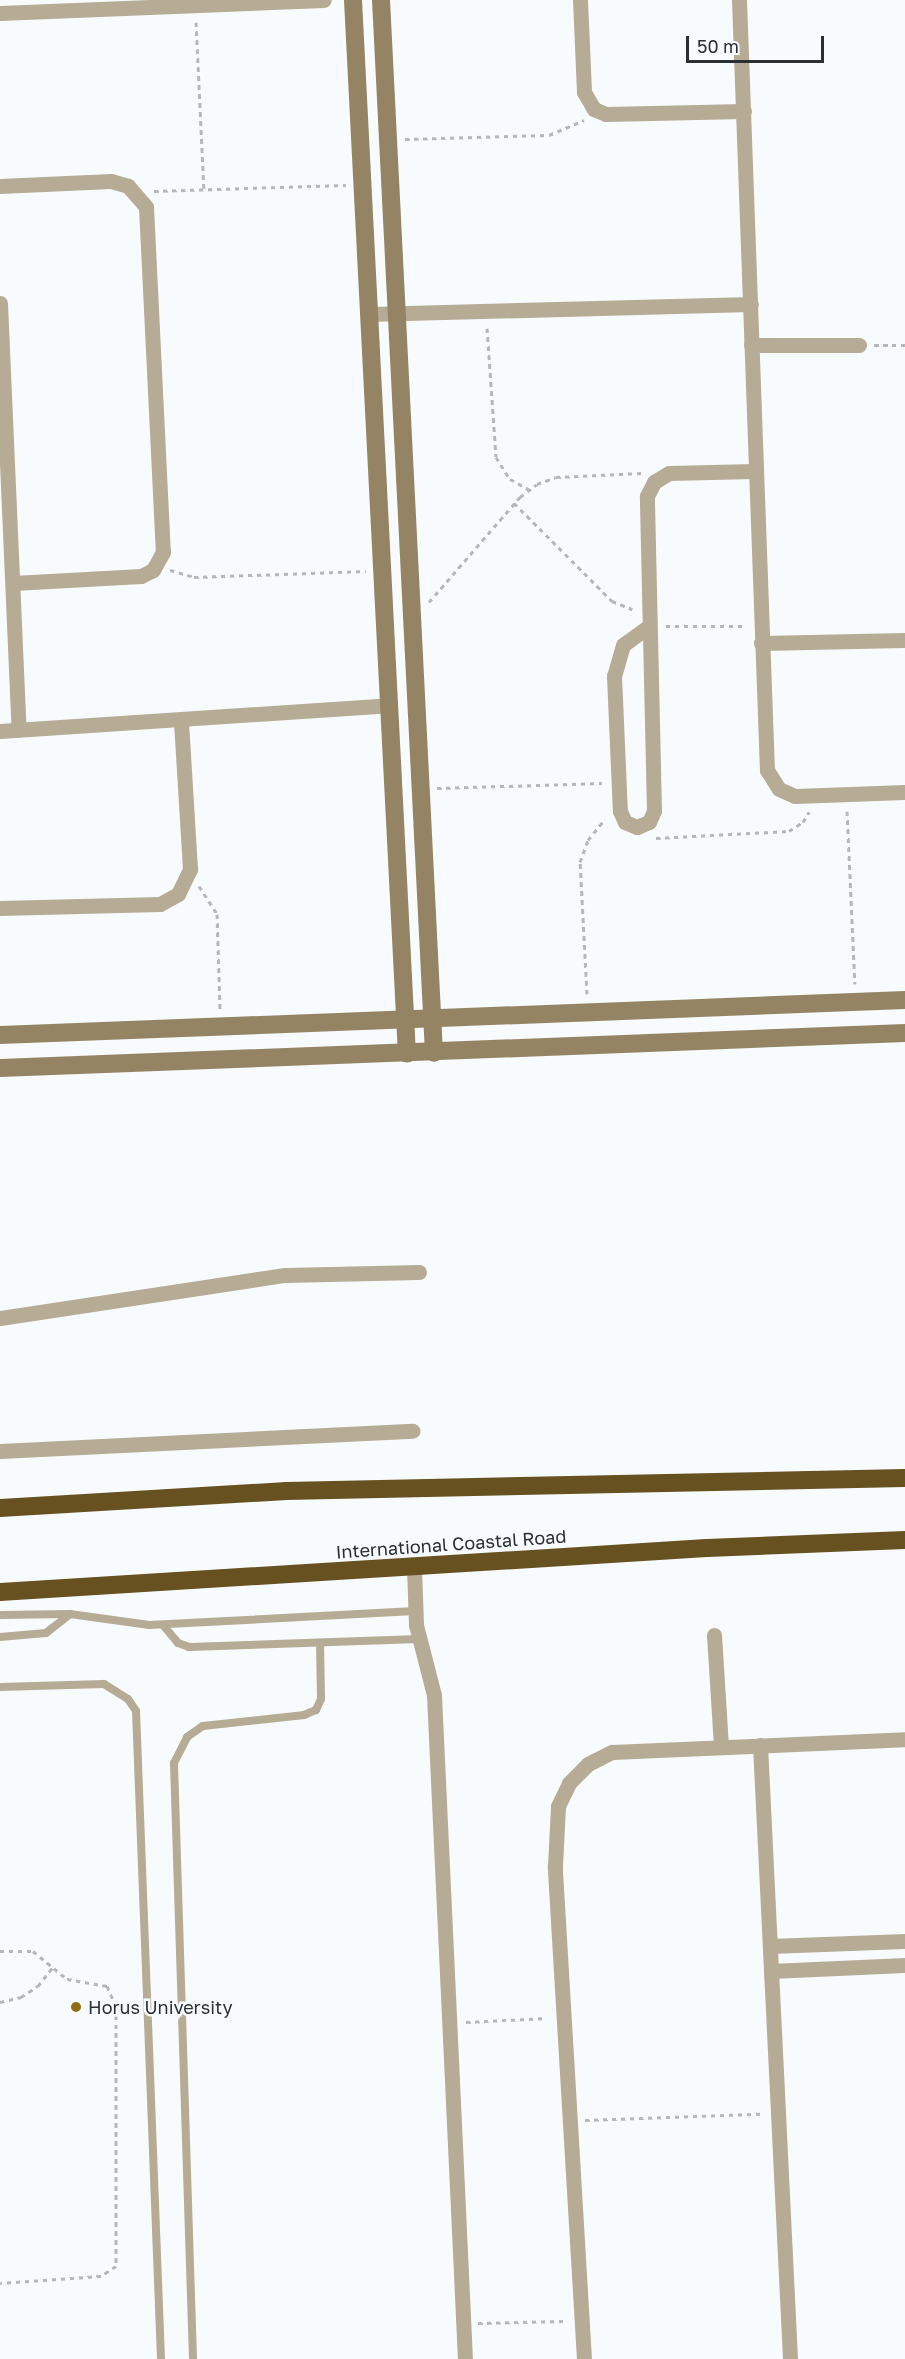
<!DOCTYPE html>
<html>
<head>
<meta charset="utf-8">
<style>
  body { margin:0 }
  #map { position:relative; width:905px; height:2359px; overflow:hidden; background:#f8fbfd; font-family:"Golos Text",sans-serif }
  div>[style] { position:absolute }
  .path>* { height:3px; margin-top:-1.5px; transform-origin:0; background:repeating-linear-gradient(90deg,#b4b8ba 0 4.5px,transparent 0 9px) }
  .lane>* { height:8px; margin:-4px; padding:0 4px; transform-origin:4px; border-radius:4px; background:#b6ab95 }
  .street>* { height:15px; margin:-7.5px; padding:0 7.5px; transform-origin:7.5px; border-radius:7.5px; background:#b6ab95 }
  .secondary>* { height:18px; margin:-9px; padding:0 9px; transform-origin:9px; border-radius:9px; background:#948464 }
  .highway>* { height:18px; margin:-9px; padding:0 9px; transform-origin:9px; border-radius:9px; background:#685120 }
  .dots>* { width:16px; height:16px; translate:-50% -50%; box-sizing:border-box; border:3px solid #f8fbfd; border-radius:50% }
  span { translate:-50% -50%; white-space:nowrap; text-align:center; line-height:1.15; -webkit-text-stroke:5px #f8fbfd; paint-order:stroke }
  .street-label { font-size:18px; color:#2a2f33 }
  .poi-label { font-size:18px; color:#2a2f33 }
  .left { translate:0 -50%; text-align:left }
  .scale { position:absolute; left:686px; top:36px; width:138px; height:27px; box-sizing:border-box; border:3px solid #2a2f33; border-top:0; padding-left:8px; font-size:18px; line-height:21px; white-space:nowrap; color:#2a2f33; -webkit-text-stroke:4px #f8fbfd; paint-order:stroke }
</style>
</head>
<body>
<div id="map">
  <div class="path">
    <div style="left:196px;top:22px;width:167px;rotate:87.3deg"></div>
    <div style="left:405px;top:139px;width:144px;rotate:-1.6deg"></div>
    <div style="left:549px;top:135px;width:38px;rotate:-23deg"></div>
    <div style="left:154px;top:191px;width:192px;rotate:-1.8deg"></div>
    <div style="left:487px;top:328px;width:129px;rotate:86deg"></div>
    <div style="left:496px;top:457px;width:26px;rotate:58deg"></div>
    <div style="left:510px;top:479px;width:21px;rotate:29deg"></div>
    <div style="left:874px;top:345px;width:31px"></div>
    <div style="left:514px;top:503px;width:139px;rotate:45deg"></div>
    <div style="left:612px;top:601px;width:22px;rotate:22deg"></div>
    <div style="left:170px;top:570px;width:25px;rotate:16deg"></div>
    <div style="left:194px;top:577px;width:172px;rotate:-2deg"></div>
    <div style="left:429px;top:602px;width:139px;rotate:-49.1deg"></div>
    <div style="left:520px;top:497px;width:21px;rotate:-37deg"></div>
    <div style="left:537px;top:484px;width:20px;rotate:-20deg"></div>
    <div style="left:556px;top:477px;width:86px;rotate:-2.7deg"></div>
    <div style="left:666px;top:626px;width:81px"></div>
    <div style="left:437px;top:788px;width:165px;rotate:-1.7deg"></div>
    <div style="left:847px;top:811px;width:173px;rotate:87.4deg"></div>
    <div style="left:656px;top:838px;width:133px;rotate:-3deg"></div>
    <div style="left:789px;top:831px;width:17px;rotate:-33deg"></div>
    <div style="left:803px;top:822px;width:12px;rotate:-59deg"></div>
    <div style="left:199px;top:886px;width:33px;rotate:57deg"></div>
    <div style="left:217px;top:914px;width:95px;rotate:88.2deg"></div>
    <div style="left:587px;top:994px;width:132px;rotate:-93deg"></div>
    <div style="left:580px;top:862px;width:23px;rotate:-70deg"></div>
    <div style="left:588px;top:840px;width:27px;rotate:-51deg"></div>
    <div style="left:0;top:1951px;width:33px"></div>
    <div style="left:33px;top:1951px;width:44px;rotate:39.5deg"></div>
    <div style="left:67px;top:1979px;width:41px;rotate:9.9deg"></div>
    <div style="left:107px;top:1986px;width:22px;rotate:66deg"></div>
    <div style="left:116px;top:2006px;width:260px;rotate:90deg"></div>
    <div style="left:116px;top:2266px;width:18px;rotate:146deg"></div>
    <div style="left:101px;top:2276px;width:101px;rotate:176deg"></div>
    <div style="left:0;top:2002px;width:22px;rotate:-13deg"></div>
    <div style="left:21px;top:1997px;width:20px;rotate:-33deg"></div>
    <div style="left:38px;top:1986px;width:24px;rotate:-52deg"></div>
    <div style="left:466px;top:2022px;width:81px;rotate:-2.8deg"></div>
    <div style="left:585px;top:2120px;width:176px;rotate:-2deg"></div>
    <div style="left:478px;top:2323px;width:87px;rotate:-1.3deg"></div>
  </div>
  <div class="lane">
    <div style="left:0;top:1615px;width:70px;rotate:-0.8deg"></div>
    <div style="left:70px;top:1614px;width:80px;rotate:7.9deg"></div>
    <div style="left:149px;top:1625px;width:266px;rotate:-3deg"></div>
    <div style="left:163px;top:1625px;width:23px;rotate:50deg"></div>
    <div style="left:178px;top:1643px;width:12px;rotate:20deg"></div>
    <div style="left:189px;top:1647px;width:230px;rotate:-2deg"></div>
    <div style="left:0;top:1637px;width:46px;rotate:-5deg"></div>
    <div style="left:46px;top:1633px;width:31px;rotate:-38deg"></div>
    <div style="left:0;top:1687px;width:104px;rotate:-1.7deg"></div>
    <div style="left:104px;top:1684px;width:28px;rotate:32deg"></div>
    <div style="left:128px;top:1699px;width:14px;rotate:56deg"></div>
    <div style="left:136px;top:1711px;width:648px;rotate:87.79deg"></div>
    <div style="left:193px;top:2359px;width:596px;rotate:-91.83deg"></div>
    <div style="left:174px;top:1763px;width:29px;rotate:-63deg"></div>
    <div style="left:187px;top:1737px;width:19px;rotate:-35deg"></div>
    <div style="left:203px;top:1726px;width:102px;rotate:-6.2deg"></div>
    <div style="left:304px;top:1715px;width:13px;rotate:-23deg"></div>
    <div style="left:316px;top:1710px;width:12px;rotate:-66deg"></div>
    <div style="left:321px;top:1699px;width:56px;rotate:-91deg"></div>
  </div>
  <div class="street">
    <div style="left:580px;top:0;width:92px;rotate:87.5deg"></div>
    <div style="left:584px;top:92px;width:20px;rotate:60deg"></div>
    <div style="left:594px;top:109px;width:13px;rotate:23deg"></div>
    <div style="left:606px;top:114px;width:138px;rotate:-1.2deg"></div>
    <div style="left:739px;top:0;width:771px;rotate:87.92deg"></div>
    <div style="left:767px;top:770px;width:22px;rotate:58deg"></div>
    <div style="left:779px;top:789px;width:17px;rotate:24deg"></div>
    <div style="left:795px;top:796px;width:110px;rotate:-2.1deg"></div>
    <div style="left:0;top:13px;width:324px;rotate:-2.3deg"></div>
    <div style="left:0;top:186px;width:111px;rotate:-2.6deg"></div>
    <div style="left:111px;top:181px;width:18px;rotate:16deg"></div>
    <div style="left:128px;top:186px;width:28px;rotate:49deg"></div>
    <div style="left:146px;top:207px;width:345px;rotate:87.2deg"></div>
    <div style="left:163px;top:552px;width:21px;rotate:119deg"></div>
    <div style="left:153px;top:570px;width:13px;rotate:153deg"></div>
    <div style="left:141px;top:576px;width:128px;rotate:176.9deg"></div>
    <div style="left:0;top:303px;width:427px;rotate:87.5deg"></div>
    <div style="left:369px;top:314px;width:382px;rotate:-1.5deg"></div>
    <div style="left:751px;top:345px;width:108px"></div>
    <div style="left:649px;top:626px;width:32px;rotate:144deg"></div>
    <div style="left:623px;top:645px;width:32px;rotate:106deg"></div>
    <div style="left:614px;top:676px;width:135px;rotate:87.5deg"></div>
    <div style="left:620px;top:811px;width:12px;rotate:66deg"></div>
    <div style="left:625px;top:822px;width:13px;rotate:23deg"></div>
    <div style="left:637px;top:827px;width:13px;rotate:-23deg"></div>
    <div style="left:649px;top:822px;width:12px;rotate:-66deg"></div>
    <div style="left:654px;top:811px;width:315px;rotate:-91.3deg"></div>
    <div style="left:647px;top:496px;width:16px;rotate:-63deg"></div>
    <div style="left:654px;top:482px;width:17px;rotate:-31deg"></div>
    <div style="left:669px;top:473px;width:85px;rotate:-1.3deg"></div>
    <div style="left:761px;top:643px;width:144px;rotate:-1.2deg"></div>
    <div style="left:0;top:731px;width:390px;rotate:-3.8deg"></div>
    <div style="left:0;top:908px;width:160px;rotate:-1.4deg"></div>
    <div style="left:160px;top:904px;width:21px;rotate:-29deg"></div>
    <div style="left:178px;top:894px;width:28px;rotate:-64deg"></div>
    <div style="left:190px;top:869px;width:149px;rotate:-93.5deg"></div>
    <div style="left:0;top:1318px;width:288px;rotate:-8.6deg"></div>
    <div style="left:285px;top:1275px;width:134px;rotate:-1.3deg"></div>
    <div style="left:0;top:1451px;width:413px;rotate:-2.8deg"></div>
    <div style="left:414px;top:1567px;width:58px;rotate:88deg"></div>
    <div style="left:416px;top:1625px;width:72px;rotate:75.6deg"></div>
    <div style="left:434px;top:1695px;width:665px;rotate:87.33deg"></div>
    <div style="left:714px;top:1635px;width:112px;rotate:86.4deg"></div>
    <div style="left:760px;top:1745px;width:615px;rotate:87.2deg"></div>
    <div style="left:770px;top:1946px;width:135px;rotate:-2.1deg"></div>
    <div style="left:771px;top:1971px;width:134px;rotate:-2.6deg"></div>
    <div style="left:584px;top:2359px;width:494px;rotate:-93.4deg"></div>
    <div style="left:555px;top:1866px;width:60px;rotate:-87.1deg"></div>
    <div style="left:558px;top:1806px;width:25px;rotate:-64deg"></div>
    <div style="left:569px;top:1783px;width:27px;rotate:-45deg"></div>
    <div style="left:588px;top:1764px;width:27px;rotate:-27deg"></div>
    <div style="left:612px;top:1752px;width:293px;rotate:-2.5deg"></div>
  </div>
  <div class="secondary">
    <div style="left:353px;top:0;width:1055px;rotate:87.07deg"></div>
    <div style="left:381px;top:0;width:1054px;rotate:87.12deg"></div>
    <div style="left:0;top:1035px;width:906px;rotate:-2.21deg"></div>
    <div style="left:0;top:1068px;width:906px;rotate:-2.21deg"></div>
  </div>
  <div class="highway">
    <div style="left:0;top:1508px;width:287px;rotate:-3.4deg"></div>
    <div style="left:286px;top:1491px;width:619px;rotate:-1.2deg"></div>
    <div style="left:0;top:1592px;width:708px;rotate:-3.56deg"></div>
    <div style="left:707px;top:1548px;width:198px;rotate:-2.3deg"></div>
  </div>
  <div class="dots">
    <div style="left:76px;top:2007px;background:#916d13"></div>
  </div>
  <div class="street-label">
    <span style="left:451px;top:1544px;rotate:-4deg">International Coastal Road</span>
  </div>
  <div class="poi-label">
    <span class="left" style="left:88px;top:2007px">Horus University</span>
  </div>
  <div class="scale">50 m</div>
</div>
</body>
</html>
